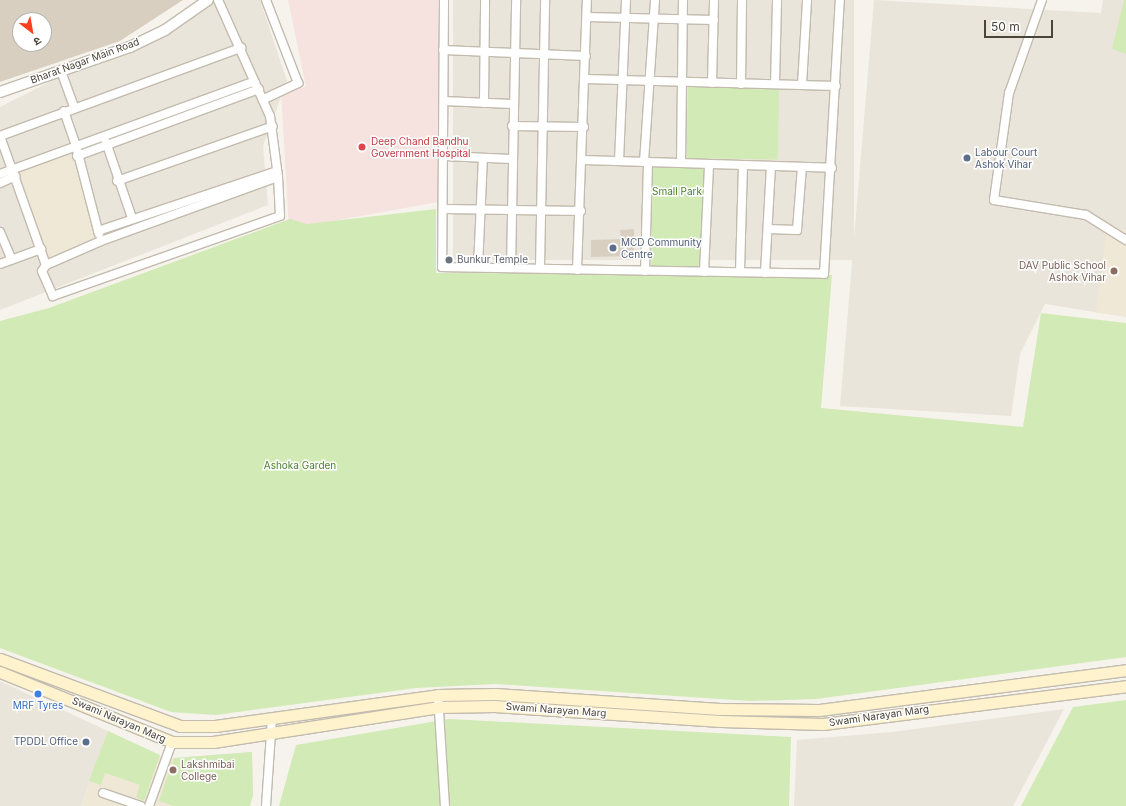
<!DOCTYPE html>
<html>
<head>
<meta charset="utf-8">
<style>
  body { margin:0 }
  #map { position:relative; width:1126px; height:806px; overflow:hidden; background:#f6f3ec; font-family:Inter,"Noto Sans Devanagari",sans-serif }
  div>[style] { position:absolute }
  .residential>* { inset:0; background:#eae5da; transform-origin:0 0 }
  .education>* { inset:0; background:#efe8d6; transform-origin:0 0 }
  .medical>* { inset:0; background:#f6e3e0 }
  .green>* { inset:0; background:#d2eab5; transform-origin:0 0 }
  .building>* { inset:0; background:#d8cfc1 }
  .roads { filter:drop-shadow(1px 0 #c2bbae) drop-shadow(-1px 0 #c2bbae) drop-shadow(0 1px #c2bbae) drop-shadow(0 -1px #c2bbae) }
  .minor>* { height:8px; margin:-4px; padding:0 4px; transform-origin:4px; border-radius:4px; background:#fff }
  .tertiary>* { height:10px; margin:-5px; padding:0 5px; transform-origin:5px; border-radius:5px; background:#fff }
  .secondary>* { height:11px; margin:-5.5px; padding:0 5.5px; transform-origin:5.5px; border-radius:5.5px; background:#fff3cd }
  .dots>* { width:11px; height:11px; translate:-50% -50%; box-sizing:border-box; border:2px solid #fff; border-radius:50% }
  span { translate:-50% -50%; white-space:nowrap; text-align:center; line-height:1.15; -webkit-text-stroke:3px #fff; paint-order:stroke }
  .street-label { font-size:10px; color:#4b4439 }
  .health-label { font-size:10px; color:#be3a42 }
  .left { translate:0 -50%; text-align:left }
  .service-label { font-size:10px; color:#4e5e75 }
  .right { translate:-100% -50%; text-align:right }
  .park-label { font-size:10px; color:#4a7f2a }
  .worship-label { font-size:10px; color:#5b616d }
  .education-label { font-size:10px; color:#785e54 }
  .shop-label { font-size:10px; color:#366cbe }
  .north { position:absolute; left:12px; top:12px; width:40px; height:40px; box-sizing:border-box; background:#fff; border:1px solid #b7b4b0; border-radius:50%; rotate:149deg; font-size:11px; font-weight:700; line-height:16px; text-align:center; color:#4b4439 }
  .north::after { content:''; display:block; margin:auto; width:14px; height:18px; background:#fc3f1d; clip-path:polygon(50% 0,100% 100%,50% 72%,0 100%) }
  .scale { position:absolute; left:984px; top:20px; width:69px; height:18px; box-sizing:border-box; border:2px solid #4b4439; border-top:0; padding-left:5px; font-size:12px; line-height:14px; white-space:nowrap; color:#4b4439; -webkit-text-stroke:3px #fff; paint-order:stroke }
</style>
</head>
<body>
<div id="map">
  <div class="residential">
    <div style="clip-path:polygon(212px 0,260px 0,287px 81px,263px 146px,268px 205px,0 310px,0 107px)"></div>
    <div style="left:453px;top:0;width:401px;height:260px"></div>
    <div style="clip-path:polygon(874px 0,1101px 13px,1103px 0,1126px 0,1126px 317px,1045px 304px,1020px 354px,1011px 416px,840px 406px)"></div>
    <div style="clip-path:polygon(0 681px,108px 731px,81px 806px,0 806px)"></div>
    <div style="clip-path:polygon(1064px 709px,1013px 806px,794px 806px,797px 740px,892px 732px)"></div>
  </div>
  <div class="education">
    <div style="left:71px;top:155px;width:93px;height:55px;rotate:71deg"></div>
    <div style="clip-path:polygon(1107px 227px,1126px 230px,1126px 316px,1096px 313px)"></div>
    <div style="clip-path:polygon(108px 731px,166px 759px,252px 752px,253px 795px,250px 806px,81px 806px)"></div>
  </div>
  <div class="medical">
    <div style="clip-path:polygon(288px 0,442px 0,438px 202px,289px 229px,281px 92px,306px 87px)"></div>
  </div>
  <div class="green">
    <div style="clip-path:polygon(1124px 0,1126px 0,1126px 54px,1112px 49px)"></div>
    <div style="left:688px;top:87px;width:91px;height:71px;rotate:1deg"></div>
    <div style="left:653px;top:167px;width:51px;height:100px;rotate:1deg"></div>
    <div style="clip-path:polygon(436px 209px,436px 273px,832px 275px,821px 408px,1023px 427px,1041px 313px,1126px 323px,1126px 657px,816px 699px,750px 701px,495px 684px,416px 688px,216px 715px,171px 712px,0 648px,0 321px,49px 308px,290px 219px,307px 224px)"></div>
    <div style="clip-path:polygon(1126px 700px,1126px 806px,1021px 806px,1073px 707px)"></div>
    <div style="clip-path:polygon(449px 719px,791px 737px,789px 806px,279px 806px,296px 745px)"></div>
    <div style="clip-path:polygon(108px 731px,160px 755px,144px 801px,136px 797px,140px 785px,105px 773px,101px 785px,89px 781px)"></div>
    <div style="clip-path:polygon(252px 752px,253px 795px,250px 806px,174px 806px,159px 801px,174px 758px)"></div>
  </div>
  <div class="building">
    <div style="clip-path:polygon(evenodd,0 0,183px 0,120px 41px,0 82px,0 0,20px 20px,44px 20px,44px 44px,20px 44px,20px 20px)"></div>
    <div style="clip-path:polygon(634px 229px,634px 256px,591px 257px,591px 240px,621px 239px,620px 230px)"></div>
  </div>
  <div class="roads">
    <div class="minor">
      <div style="left:218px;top:0;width:127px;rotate:65.9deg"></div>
      <div style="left:270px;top:116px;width:62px;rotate:82.5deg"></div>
      <div style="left:278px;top:177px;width:39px;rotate:87deg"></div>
      <div style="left:280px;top:216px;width:241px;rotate:160.6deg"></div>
      <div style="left:53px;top:296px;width:27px;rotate:-114deg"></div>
      <div style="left:42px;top:271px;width:7px;rotate:-56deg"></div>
      <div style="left:46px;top:265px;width:60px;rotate:-23.6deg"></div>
      <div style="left:101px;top:241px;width:188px;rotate:-19.9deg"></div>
      <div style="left:444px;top:0;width:267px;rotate:90.4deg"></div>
      <div style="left:442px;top:267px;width:382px;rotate:1deg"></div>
      <div style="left:824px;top:274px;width:274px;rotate:-86.7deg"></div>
      <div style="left:1042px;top:0;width:99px;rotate:109.5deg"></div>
      <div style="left:1009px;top:93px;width:108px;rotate:98deg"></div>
      <div style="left:994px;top:200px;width:93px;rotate:9.3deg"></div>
      <div style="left:1086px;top:215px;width:47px;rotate:32deg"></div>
      <div style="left:587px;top:17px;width:127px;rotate:1.4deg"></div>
      <div style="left:443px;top:50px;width:143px;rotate:2.4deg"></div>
      <div style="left:61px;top:71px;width:37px;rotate:70deg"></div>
      <div style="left:585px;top:79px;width:251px;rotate:1.6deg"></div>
      <div style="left:712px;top:83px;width:83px;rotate:-88.6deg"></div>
      <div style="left:741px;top:84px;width:84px;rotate:-89.3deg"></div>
      <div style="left:775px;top:84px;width:84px;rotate:-88.6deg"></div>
      <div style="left:802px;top:85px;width:85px;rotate:-86.6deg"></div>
      <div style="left:264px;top:99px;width:38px;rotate:-25deg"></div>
      <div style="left:298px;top:83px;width:89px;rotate:-111.1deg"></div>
      <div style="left:444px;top:101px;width:68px;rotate:2.5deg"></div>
      <div style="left:484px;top:103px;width:103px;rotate:-89.4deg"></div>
      <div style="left:64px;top:111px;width:37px;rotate:71deg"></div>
      <div style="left:76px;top:146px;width:91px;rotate:75.4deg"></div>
      <div style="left:512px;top:126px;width:72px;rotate:0.8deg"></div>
      <div style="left:0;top:136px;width:257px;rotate:-20.1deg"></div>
      <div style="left:0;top:136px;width:137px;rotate:70.4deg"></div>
      <div style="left:106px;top:142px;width:80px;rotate:71.1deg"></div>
      <div style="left:77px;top:156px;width:194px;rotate:-20.2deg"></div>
      <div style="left:444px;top:156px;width:67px;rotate:2.6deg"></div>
      <div style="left:583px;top:160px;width:249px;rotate:1.8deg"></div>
      <div style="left:619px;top:161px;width:161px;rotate:-87.5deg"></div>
      <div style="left:644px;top:162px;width:162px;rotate:-86.1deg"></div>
      <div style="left:681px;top:163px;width:163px;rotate:-89.3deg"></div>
      <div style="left:0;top:174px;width:271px;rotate:-20deg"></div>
      <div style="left:117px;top:181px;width:165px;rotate:-19.4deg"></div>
      <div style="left:0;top:183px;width:17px;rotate:-24deg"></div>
      <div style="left:444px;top:209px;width:137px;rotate:0.8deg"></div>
      <div style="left:768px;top:229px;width:29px;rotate:2deg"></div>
      <div style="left:797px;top:230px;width:63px;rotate:-85.5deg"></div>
      <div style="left:98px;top:231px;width:189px;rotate:-18.5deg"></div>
      <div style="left:0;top:232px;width:30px;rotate:67deg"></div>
      <div style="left:0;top:264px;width:44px;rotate:-20.1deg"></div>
      <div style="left:478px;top:267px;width:109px;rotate:-87.4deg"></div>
      <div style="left:511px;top:268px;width:268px;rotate:-88.9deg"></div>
      <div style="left:540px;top:268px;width:268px;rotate:-88.9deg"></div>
      <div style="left:577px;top:270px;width:270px;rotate:-87.9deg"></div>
      <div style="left:645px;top:271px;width:109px;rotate:-88.4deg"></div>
      <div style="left:704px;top:272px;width:108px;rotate:-87.3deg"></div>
      <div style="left:740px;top:272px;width:107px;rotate:-88.4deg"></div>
      <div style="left:765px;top:273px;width:107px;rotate:-86.8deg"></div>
      <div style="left:438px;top:695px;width:111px;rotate:86.4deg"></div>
      <div style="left:103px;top:793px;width:40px;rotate:18.9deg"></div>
      <div style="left:149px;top:806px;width:68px;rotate:-70.2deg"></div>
      <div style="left:266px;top:806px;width:88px;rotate:-86.1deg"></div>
    </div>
    <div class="tertiary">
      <div style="left:0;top:92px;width:138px;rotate:-19.1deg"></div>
      <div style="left:130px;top:47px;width:39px;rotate:-26deg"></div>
      <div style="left:165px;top:30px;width:52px;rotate:-34.9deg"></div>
    </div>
    <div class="secondary">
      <div style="left:0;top:659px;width:192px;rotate:20.4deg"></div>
      <div style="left:180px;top:726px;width:35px"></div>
      <div style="left:215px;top:726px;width:225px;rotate:-7.9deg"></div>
      <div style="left:438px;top:695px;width:57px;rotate:-1deg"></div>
      <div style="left:495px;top:694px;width:225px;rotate:3.8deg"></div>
      <div style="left:719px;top:709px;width:100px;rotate:0.6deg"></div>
      <div style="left:819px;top:710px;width:310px;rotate:-7.4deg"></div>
      <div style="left:0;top:672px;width:186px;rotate:22.1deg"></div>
      <div style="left:172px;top:742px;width:41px"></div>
      <div style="left:213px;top:742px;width:229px;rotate:-8.8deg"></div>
      <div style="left:439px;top:707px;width:55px;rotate:-1deg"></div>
      <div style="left:494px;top:706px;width:227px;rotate:3.8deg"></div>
      <div style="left:721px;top:721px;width:102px;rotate:1.7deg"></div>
      <div style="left:823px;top:724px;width:305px;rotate:-7.1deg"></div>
    </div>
  </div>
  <div class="dots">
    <div style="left:362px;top:147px;background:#e0444e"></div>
    <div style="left:967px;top:158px;background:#5c6f8a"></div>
    <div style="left:613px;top:248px;background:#5c6f8a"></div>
    <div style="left:449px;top:260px;background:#6b7280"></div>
    <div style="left:1114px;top:271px;background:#8d6e63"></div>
    <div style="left:38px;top:694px;background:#3f7fe0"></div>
    <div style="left:86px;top:742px;background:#5c6f8a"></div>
    <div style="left:173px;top:770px;background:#8d6e63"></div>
  </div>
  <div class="street-label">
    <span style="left:85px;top:61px;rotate:-20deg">Bharat Nagar Main Road</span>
    <span style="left:556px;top:710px;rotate:4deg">Swami Narayan Marg</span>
    <span style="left:879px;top:716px;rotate:-8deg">Swami Narayan Marg</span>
    <span style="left:119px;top:720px;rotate:23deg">Swami Narayan Marg</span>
  </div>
  <div class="health-label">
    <span class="left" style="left:371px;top:147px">Deep Chand Bandhu<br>Government Hospital</span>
  </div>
  <div class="service-label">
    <span class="left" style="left:975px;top:158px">Labour Court<br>Ashok Vihar</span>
    <span class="left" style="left:621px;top:248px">MCD Community<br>Centre</span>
    <span class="right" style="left:78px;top:742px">TPDDL Office</span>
  </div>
  <div class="park-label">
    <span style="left:677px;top:192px">Small Park</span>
    <span style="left:300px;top:466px">Ashoka Garden</span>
  </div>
  <div class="worship-label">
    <span class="left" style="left:457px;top:260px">Bunkur Temple</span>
  </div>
  <div class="education-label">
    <span class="right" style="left:1106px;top:271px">DAV Public School<br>Ashok Vihar</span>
    <span class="left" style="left:181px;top:770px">Lakshmibai<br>College</span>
  </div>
  <div class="shop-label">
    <span style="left:38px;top:706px">MRF Tyres</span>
  </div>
  <div class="north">उ</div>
  <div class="scale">50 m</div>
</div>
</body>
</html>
